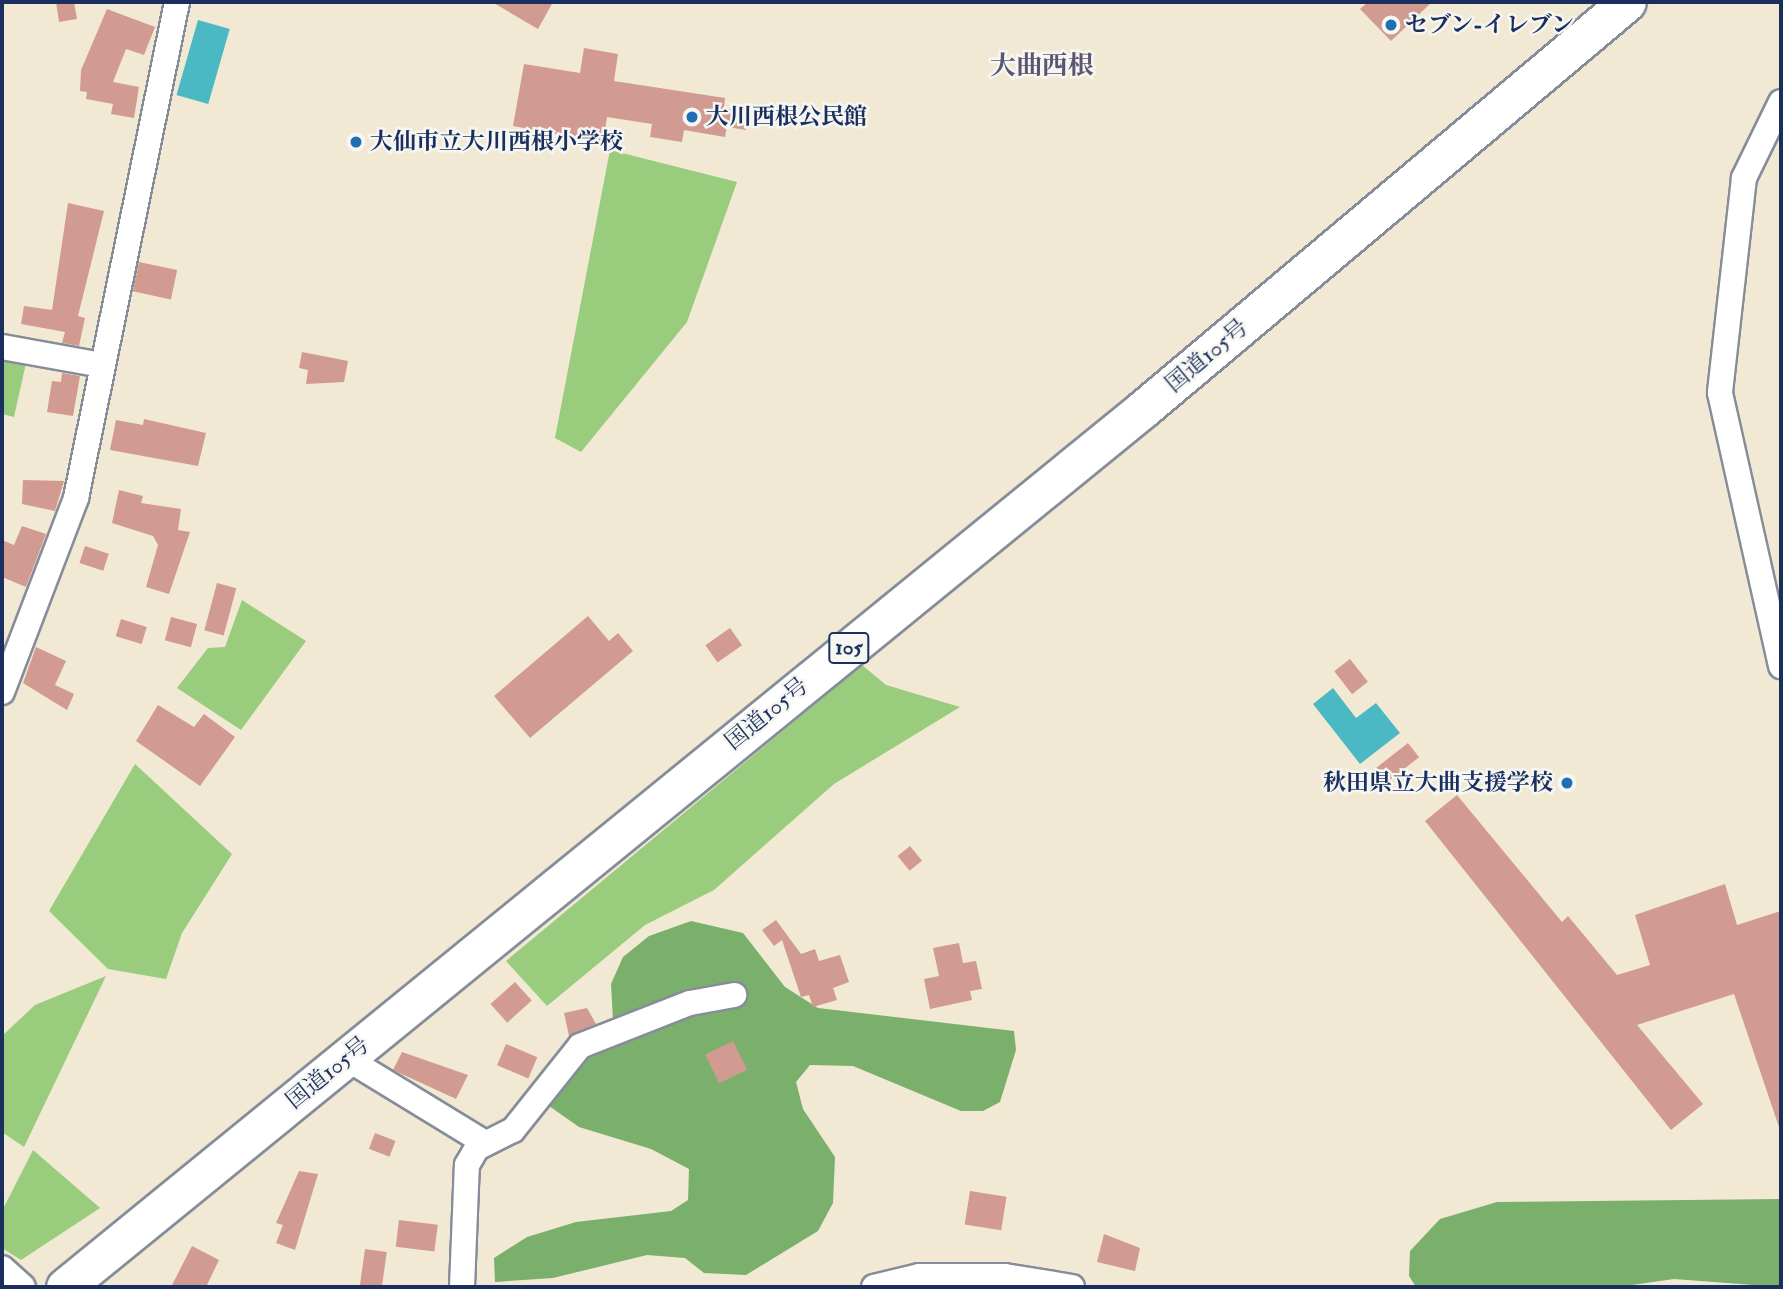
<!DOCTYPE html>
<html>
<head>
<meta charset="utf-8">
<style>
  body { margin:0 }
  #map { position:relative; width:1783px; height:1289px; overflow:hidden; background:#f1e9d4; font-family:"IM FELL Double Pica","Noto Serif JP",serif }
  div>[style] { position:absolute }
  .green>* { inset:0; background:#99cc7d }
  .forest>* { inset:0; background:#7ab06c }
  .water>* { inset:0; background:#4bb9c4; transform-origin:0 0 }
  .building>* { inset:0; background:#d19b91; transform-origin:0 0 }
  .roads { filter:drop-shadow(2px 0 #868c99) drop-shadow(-2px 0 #868c99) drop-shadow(0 2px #868c99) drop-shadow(0 -2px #868c99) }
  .minor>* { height:24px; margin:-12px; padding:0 12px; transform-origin:12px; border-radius:12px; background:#fff }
  .highway>* { height:37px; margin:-18.5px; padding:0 18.5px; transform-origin:18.5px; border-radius:18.5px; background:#fff }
  .dots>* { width:19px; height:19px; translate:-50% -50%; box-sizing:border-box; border:4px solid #f6f6f2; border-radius:50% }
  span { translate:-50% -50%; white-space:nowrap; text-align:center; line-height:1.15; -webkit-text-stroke:5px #f6f6f2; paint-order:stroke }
  .shield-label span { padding:2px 5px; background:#f6f6f2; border:2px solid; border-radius:5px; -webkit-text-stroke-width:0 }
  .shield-label { font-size:21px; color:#1b2f5e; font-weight:700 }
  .poi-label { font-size:23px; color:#1b2f5e; font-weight:700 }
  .left { translate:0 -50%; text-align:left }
  .right { translate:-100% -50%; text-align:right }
  .street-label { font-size:23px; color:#1b2f5e }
  .quarter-label { font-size:26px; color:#5b5570; font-weight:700 }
  .frame { position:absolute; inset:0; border:4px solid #1b2f5e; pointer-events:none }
</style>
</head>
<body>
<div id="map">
  <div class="green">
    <div style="clip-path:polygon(610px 150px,737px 182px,687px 322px,581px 452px,555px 438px)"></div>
    <div style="clip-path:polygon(2px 357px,26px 363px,14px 417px,2px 414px)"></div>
    <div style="clip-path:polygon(242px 600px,306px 641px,241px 730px,177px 688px,208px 648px,225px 647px)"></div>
    <div style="clip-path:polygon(862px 665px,886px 685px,960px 707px,834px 784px,714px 890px,645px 925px,547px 1006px,506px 961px)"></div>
    <div style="clip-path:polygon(135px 764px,232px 854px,182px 933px,166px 979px,108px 969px,49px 911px)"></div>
    <div style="clip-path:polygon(106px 976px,24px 1147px,2px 1132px,2px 1036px,35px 1005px)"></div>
    <div style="clip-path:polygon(33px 1150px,100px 1208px,21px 1260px,2px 1248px,2px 1211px)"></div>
  </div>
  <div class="forest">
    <div style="clip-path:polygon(691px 921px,743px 933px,785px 987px,818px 1008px,1014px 1031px,1016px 1050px,1000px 1102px,983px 1111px,961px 1111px,853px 1066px,810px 1065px,796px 1082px,803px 1109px,835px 1157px,833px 1203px,818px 1231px,746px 1275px,704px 1273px,685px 1258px,647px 1255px,553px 1278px,495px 1282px,494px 1258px,527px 1237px,576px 1222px,671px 1211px,688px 1200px,689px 1169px,651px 1149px,579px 1127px,542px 1101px,613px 1020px,611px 984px,623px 957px,649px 936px)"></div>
    <div style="clip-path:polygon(1781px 1199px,1781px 1287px,1674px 1279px,1618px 1287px,1416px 1287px,1409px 1276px,1410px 1251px,1440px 1219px,1497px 1202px)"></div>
  </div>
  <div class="water">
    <div style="left:198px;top:20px;width:33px;height:78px;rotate:16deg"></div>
    <div style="clip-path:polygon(1333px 688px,1356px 718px,1376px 703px,1400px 733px,1360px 764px,1313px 704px)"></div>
  </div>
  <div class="building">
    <div style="clip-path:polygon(56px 2px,74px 2px,77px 19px,59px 22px)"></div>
    <div style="clip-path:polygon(492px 2px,553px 2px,538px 29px)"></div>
    <div style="clip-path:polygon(1368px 2px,1432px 2px,1391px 41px,1360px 9px)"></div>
    <div style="clip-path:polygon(107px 9px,155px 27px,144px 55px,126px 49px,113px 82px,139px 87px,134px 118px,111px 114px,113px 104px,86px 99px,87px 92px,80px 91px,81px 70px)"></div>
    <div style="clip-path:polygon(584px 48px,618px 54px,614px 81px,725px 98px,724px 108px,748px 112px,746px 130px,727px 127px,725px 137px,684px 130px,682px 142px,650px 137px,652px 124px,607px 117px,603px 142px,513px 126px,524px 64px,580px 73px)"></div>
    <div style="clip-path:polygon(68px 203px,104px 211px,78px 316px,85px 318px,79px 346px,62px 343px,65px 332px,21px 324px,24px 306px,52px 310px)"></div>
    <div style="left:139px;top:262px;width:39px;height:30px;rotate:12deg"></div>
    <div style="clip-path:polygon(302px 352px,348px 361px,344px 382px,306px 384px,308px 370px,299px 368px)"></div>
    <div style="clip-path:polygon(62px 373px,80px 376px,73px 416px,47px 412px,52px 381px,61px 382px)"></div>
    <div style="clip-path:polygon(144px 419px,206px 433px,198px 466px,110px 450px,116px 420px,143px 425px)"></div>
    <div style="clip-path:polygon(23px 480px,64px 481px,55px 511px,22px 504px)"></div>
    <div style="clip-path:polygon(119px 490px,143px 496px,141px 503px,181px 509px,178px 530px,190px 532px,169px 594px,146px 587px,158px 545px,153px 536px,112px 523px)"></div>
    <div style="clip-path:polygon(22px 526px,46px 534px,26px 587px,2px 577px,2px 540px,14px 545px)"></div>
    <div style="left:85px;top:546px;width:25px;height:18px;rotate:18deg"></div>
    <div style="left:217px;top:583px;width:20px;height:49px;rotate:15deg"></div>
    <div style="clip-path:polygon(588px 616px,609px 641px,618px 633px,633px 651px,530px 738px,494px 696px)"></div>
    <div style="left:171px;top:617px;width:27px;height:24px;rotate:15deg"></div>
    <div style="left:121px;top:619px;width:27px;height:18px;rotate:17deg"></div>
    <div style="left:730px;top:628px;width:21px;height:30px;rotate:55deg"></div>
    <div style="clip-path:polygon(36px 647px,66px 661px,55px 685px,74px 694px,67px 710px,23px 683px)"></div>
    <div style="left:1350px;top:659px;width:29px;height:20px;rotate:52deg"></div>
    <div style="clip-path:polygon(158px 705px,194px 727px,204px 714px,235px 737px,200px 786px,136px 741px)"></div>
    <div style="left:1408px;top:743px;width:18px;height:52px;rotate:52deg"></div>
    <div style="clip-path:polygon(1457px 795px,1562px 922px,1568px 916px,1617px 975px,1650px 965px,1635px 915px,1725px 884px,1737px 925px,1781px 911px,1781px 1133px,1734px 994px,1637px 1025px,1703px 1104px,1671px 1130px,1425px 821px)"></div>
    <div style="left:910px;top:846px;width:19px;height:16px;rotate:51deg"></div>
    <div style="clip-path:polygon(776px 920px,801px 954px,815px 949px,819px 961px,840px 955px,849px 982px,833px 988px,837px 1000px,813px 1007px,809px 995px,801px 997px,782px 940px,774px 946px,762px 930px)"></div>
    <div style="clip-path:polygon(959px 943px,963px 963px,976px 961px,982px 989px,970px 991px,972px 1000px,930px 1009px,924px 979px,939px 976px,933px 948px)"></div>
    <div style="left:515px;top:982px;width:25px;height:33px;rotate:48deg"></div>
    <div style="clip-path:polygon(587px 1008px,596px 1024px,569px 1036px,564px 1013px)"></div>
    <div style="left:733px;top:1041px;width:32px;height:31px;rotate:64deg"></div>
    <div style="left:506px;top:1044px;width:34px;height:23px;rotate:23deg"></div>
    <div style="clip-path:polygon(402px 1052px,468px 1075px,456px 1099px,393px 1070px)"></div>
    <div style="left:375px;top:1133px;width:22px;height:17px;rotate:21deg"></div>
    <div style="clip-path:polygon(299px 1171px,318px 1174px,295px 1250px,276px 1243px,283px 1225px,276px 1223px)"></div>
    <div style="left:970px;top:1191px;width:37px;height:34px;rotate:9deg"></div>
    <div style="left:399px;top:1220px;width:39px;height:27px;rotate:7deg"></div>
    <div style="clip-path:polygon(1104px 1234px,1140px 1248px,1135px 1271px,1097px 1262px)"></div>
    <div style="clip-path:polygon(192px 1246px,219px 1260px,206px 1287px,171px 1287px)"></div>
    <div style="left:365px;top:1249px;width:22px;height:38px;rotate:8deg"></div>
  </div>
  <div class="roads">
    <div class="minor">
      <div style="left:1781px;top:102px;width:85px;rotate:116deg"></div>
      <div style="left:1744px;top:178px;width:216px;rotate:96.4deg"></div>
      <div style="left:1720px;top:393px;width:280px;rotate:77.4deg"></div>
      <div style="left:2px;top:347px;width:102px;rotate:10.2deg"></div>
      <div style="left:2px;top:692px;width:208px;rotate:-69.1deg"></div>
      <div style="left:76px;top:498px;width:506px;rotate:-78.49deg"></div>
      <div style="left:346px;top:1058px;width:163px;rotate:31.4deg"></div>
      <div style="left:2px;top:1268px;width:28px;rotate:42deg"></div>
      <div style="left:462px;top:1287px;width:122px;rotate:-87.7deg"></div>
      <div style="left:467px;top:1165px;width:20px;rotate:-60deg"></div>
      <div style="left:477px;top:1148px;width:40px;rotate:-26.6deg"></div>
      <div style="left:513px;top:1130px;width:107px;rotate:-51.4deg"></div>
      <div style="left:580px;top:1046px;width:118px;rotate:-21.4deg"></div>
      <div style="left:690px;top:1003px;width:45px;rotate:-10.3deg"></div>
      <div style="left:874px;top:1287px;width:46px;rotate:-13.7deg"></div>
      <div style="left:919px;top:1276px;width:86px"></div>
      <div style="left:1005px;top:1276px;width:68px;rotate:9.3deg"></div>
    </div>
    <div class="highway">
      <div style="left:65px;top:1287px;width:1390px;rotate:-39.16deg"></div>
      <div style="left:1143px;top:409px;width:632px;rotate:-40.06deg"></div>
    </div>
  </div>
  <div class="dots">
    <div style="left:1391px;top:25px;background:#1f6fb2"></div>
    <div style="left:692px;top:117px;background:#1f6fb2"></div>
    <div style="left:356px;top:142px;background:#1f6fb2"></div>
    <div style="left:1567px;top:783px;background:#1f6fb2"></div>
  </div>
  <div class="shield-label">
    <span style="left:849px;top:648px">105</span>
  </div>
  <div class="poi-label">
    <span class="left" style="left:1405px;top:25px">セブン-イレブン</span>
    <span class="left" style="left:706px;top:117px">大川西根公民館</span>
    <span class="left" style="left:370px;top:142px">大仙市立大川西根小学校</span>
    <span class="right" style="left:1553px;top:783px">秋田県立大曲支援学校</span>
  </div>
  <div class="street-label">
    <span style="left:1207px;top:356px;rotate:-40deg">国道105号</span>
    <span style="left:767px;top:714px;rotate:-39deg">国道105号</span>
    <span style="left:328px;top:1073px;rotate:-39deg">国道105号</span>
  </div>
  <div class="quarter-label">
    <span style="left:1042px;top:67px">大曲西根</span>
  </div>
  <div class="frame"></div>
</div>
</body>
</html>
